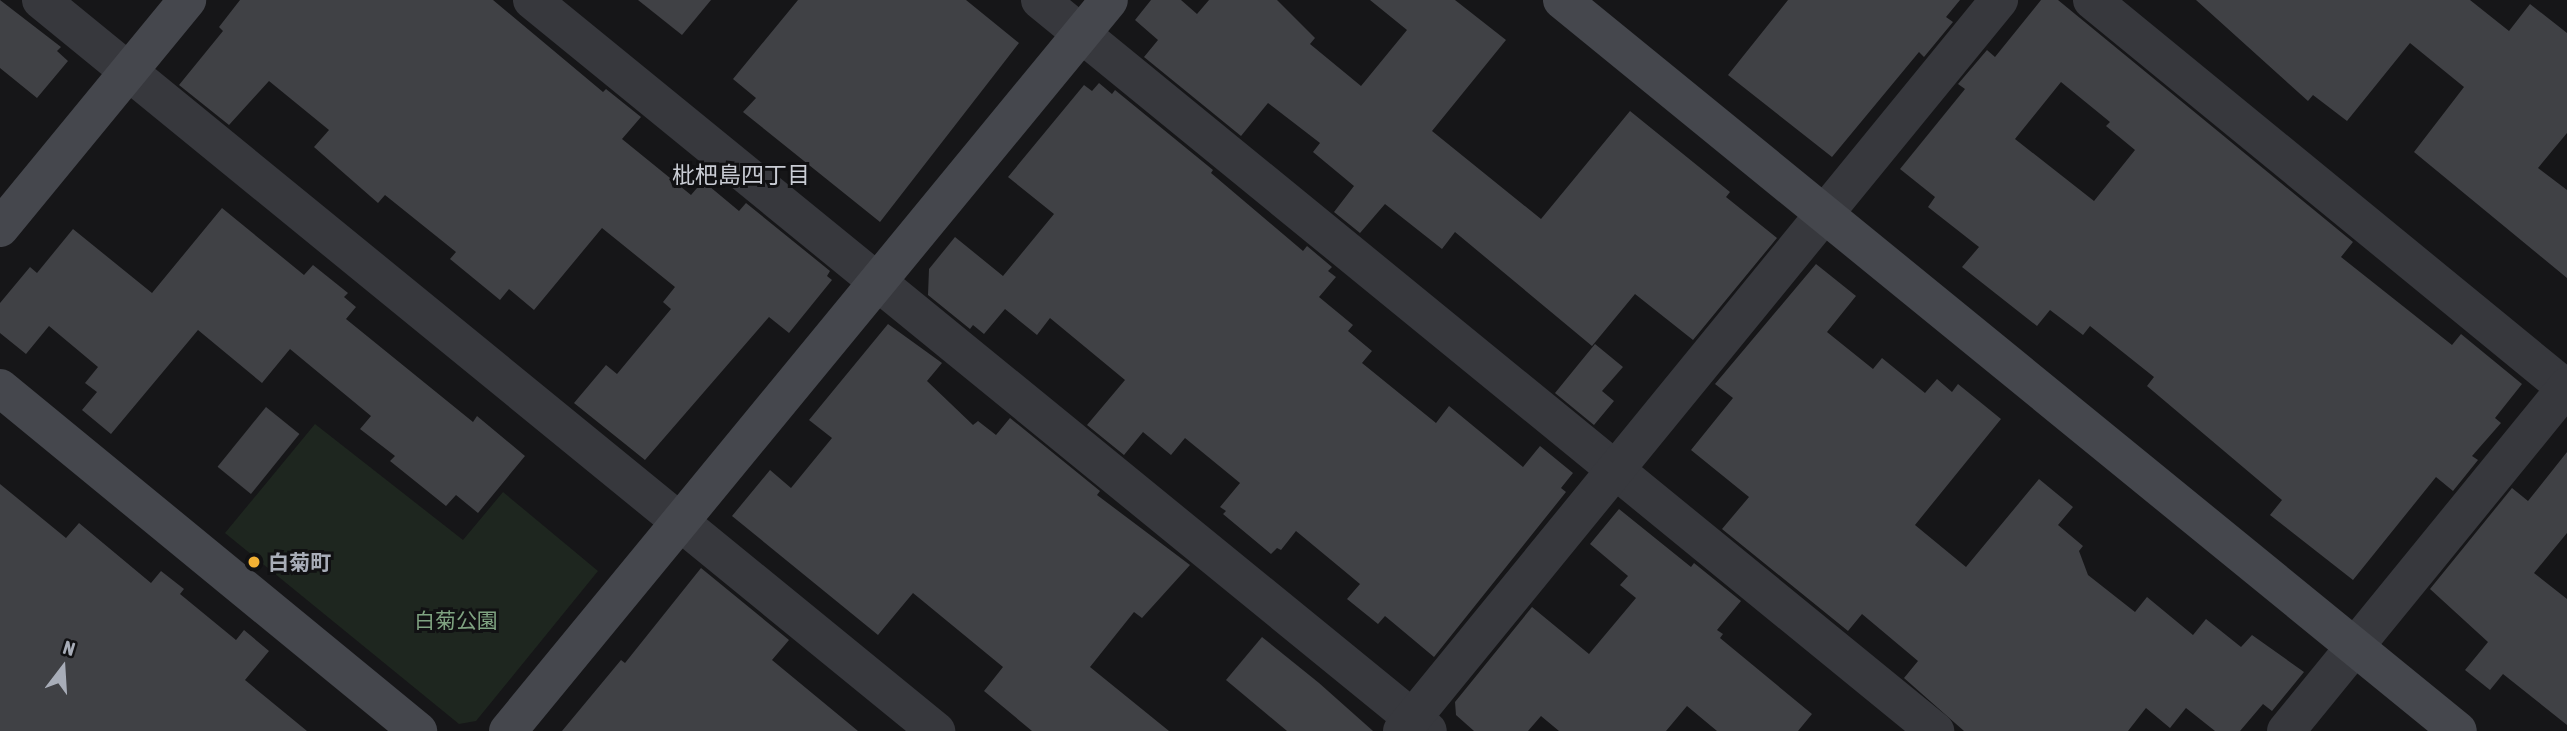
<!DOCTYPE html>
<html>
<head>
<meta charset="utf-8">
<style>
  body { margin:0 }
  #map { position:relative; width:2567px; height:731px; overflow:hidden; background:#161618; font-family:"Asap Condensed","Noto Sans JP",sans-serif }
  div>[style] { position:absolute }
  .green>* { inset:0; background:#1e261f }
  .building>* { inset:0; background:#404145; transform-origin:0 0 }
  .street>* { height:38px; margin:-19px; padding:0 19px; transform-origin:19px; border-radius:19px; background:#37383d }
  .secondary>* { height:38px; margin:-19px; padding:0 19px; transform-origin:19px; border-radius:19px; background:#45474d }
  .dots>* { width:19px; height:19px; translate:-50% -50%; box-sizing:border-box; border:4px solid #111113; border-radius:50% }
  span { translate:-50% -50%; white-space:nowrap; text-align:center; line-height:1.15; -webkit-text-stroke:6px #111113; paint-order:stroke }
  .poi-label { font-size:21px; color:#a8adb8; font-weight:700 }
  .left { translate:0 -50%; text-align:left }
  .park-label { font-size:21px; color:#7fa381 }
  .neighbourhood-label { font-size:23px; color:#c9ccd4 }
  .north { position:absolute; left:28px; top:633px; width:70px; height:70px; -webkit-text-stroke:5px #111113; paint-order:stroke; rotate:17deg; font-size:19px; font-weight:700; line-height:28px; text-align:center; color:#a8adb8 }
  .north::after { content:''; display:block; margin:auto; width:24px; height:32px; background:#a8adb8; clip-path:polygon(50% 0,100% 100%,50% 72%,0 100%) }
</style>
</head>
<body>
<div id="map">
  <div class="green">
    <div style="clip-path:polygon(315px 424px,463px 540px,503px 492px,598px 571px,476px 721px,459px 724px,225px 533px)"></div>
  </div>
  <div class="building">
    <div style="clip-path:polygon(0 0,61px 47px,57px 51px,68px 61px,37px 98px,0 68px)"></div>
    <div style="clip-path:polygon(240px 0,493px 0,603px 92px,606px 89px,641px 117px,622px 139px,691px 195px,703px 181px,739px 211px,746px 203px,830px 271px,827px 276px,832px 280px,789px 333px,769px 317px,645px 460px,574px 403px,606px 365px,617px 374px,671px 309px,663px 302px,675px 287px,602px 228px,534px 310px,509px 289px,500px 300px,450px 259px,456px 252px,385px 195px,378px 203px,314px 147px,329px 130px,269px 81px,229px 125px,179px 85px,223px 31px,219px 27px)"></div>
    <div style="clip-path:polygon(638px 0,711px 0,682px 35px)"></div>
    <div style="clip-path:polygon(798px 0,966px 0,1019px 43px,880px 222px,743px 112px,756px 98px,733px 79px)"></div>
    <div style="clip-path:polygon(1151px 0,1181px 0,1197px 14px,1209px 0,1277px 0,1315px 38px,1310px 44px,1361px 86px,1407px 30px,1370px 0,1455px 0,1506px 40px,1432px 131px,1541px 219px,1630px 111px,1730px 192px,1726px 197px,1777px 238px,1693px 340px,1635px 294px,1592px 346px,1455px 232px,1442px 249px,1385px 204px,1360px 233px,1334px 212px,1354px 186px,1313px 152px,1320px 143px,1268px 103px,1241px 136px,1144px 57px,1158px 40px,1135px 20px)"></div>
    <div style="clip-path:polygon(1788px 0,1960px 0,1946px 17px,1953px 22px,1924px 57px,1919px 52px,1832px 157px,1728px 75px)"></div>
    <div style="clip-path:polygon(evenodd,2041px 0,2058px 0,2353px 242px,2341px 257px,2452px 345px,2461px 334px,2522px 384px,2495px 418px,2501px 423px,2472px 456px,2478px 460px,2453px 491px,2436px 477px,2353px 580px,2270px 515px,2282px 500px,2147px 386px,2154px 377px,2090px 326px,2083px 335px,2050px 310px,2037px 326px,1962px 267px,1979px 247px,1928px 207px,1935px 197px,1900px 169px,1965px 89px,1958px 84px,1987px 50px,1995px 57px,2041px 0,2061px 82px,2110px 122px,2106px 126px,2135px 150px,2094px 201px,2015px 139px,2061px 82px)"></div>
    <div style="clip-path:polygon(2196px 0,2470px 0,2509px 31px,2530px 4px,2567px 33px,2567px 133px,2538px 168px,2567px 190px,2567px 278px,2414px 152px,2464px 87px,2410px 43px,2347px 121px,2313px 95px,2308px 101px)"></div>
    <div style="clip-path:polygon(1099px 83px,1112px 94px,1115px 90px,1213px 170px,1211px 173px,1303px 251px,1307px 246px,1332px 267px,1328px 271px,1336px 277px,1319px 297px,1353px 325px,1348px 331px,1372px 351px,1362px 363px,1436px 423px,1449px 406px,1523px 467px,1540px 446px,1573px 473px,1561px 488px,1566px 492px,1434px 657px,1385px 616px,1378px 624px,1347px 599px,1360px 584px,1296px 531px,1281px 550px,1277px 548px,1271px 554px,1223px 514px,1226px 511px,1220px 507px,1240px 483px,1185px 438px,1171px 455px,1143px 432px,1124px 455px,1087px 425px,1125px 380px,1050px 318px,1037px 335px,1005px 309px,984px 334px,973px 325px,970px 329px,928px 295px,929px 269px,955px 237px,1003px 276px,1054px 214px,1008px 177px,1084px 85px,1092px 91px)"></div>
    <div style="clip-path:polygon(222px 208px,304px 275px,313px 265px,348px 293px,344px 297px,356px 307px,346px 319px,473px 422px,477px 416px,525px 456px,478px 513px,456px 495px,446px 506px,390px 461px,395px 456px,360px 429px,371px 416px,290px 349px,262px 383px,198px 330px,111px 434px,82px 410px,97px 392px,85px 383px,98px 367px,49px 326px,26px 354px,0 333px,0 303px,30px 267px,37px 273px,73px 229px,152px 293px)"></div>
    <div style="clip-path:polygon(1816px 264px,1856px 296px,1827px 332px,1873px 369px,1882px 358px,1925px 393px,1937px 379px,1952px 392px,1958px 384px,2001px 419px,1915px 525px,1966px 567px,2039px 479px,2073px 507px,2058px 525px,2083px 546px,2079px 551px,2088px 575px,2135px 612px,2147px 597px,2193px 635px,2206px 619px,2241px 647px,2252px 635px,2304px 672px,2272px 711px,2263px 704px,2240px 731px,2215px 731px,2186px 708px,2170px 728px,2146px 708px,2128px 731px,1964px 731px,1904px 678px,1918px 661px,1862px 614px,1848px 631px,1722px 529px,1749px 497px,1691px 450px,1733px 398px,1715px 384px)"></div>
    <div style="clip-path:polygon(888px 324px,942px 363px,927px 381px,973px 425px,978px 421px,996px 435px,1010px 418px,1100px 491px,1097px 495px,1190px 565px,1142px 618px,1134px 612px,1090px 667px,1169px 731px,1032px 731px,984px 691px,1003px 667px,913px 593px,878px 635px,732px 516px,770px 470px,791px 488px,832px 438px,809px 420px)"></div>
    <div style="clip-path:polygon(1595px 344px,1623px 367px,1602px 391px,1614px 401px,1594px 425px,1555px 393px)"></div>
    <div style="left:266px;top:407px;width:43px;height:77px;rotate:39deg"></div>
    <div style="clip-path:polygon(2567px 452px,2567px 533px,2534px 573px,2567px 599px,2567px 725px,2503px 674px,2490px 690px,2465px 670px,2488px 642px,2430px 589px,2512px 488px,2528px 501px)"></div>
    <div style="clip-path:polygon(0 484px,66px 538px,79px 523px,151px 583px,161px 571px,184px 589px,180px 594px,236px 640px,244px 630px,269px 651px,245px 680px,307px 731px,0 731px)"></div>
    <div style="clip-path:polygon(1619px 509px,1691px 567px,1694px 563px,1741px 601px,1717px 630px,1723px 634px,1720px 638px,1812px 714px,1798px 731px,1717px 731px,1687px 706px,1666px 731px,1559px 731px,1541px 716px,1528px 731px,1474px 731px,1456px 715px,1455px 702px,1532px 607px,1589px 654px,1636px 598px,1620px 585px,1628px 576px,1590px 544px)"></div>
    <div style="clip-path:polygon(701px 568px,789px 640px,772px 660px,858px 731px,562px 731px,621px 660px,625px 663px)"></div>
    <div style="clip-path:polygon(1262px 637px,1319px 683px,1373px 731px,1287px 731px,1226px 680px)"></div>
  </div>
  <div class="street">
    <div style="left:41px;top:0;width:1156px;rotate:39.24deg"></div>
    <div style="left:532px;top:0;width:1156px;rotate:39.21deg"></div>
    <div style="left:1040px;top:0;width:1156px;rotate:39.24deg"></div>
    <div style="left:2092px;top:0;width:614px;rotate:39.32deg"></div>
    <div style="left:1402px;top:731px;width:944px;rotate:-50.76deg"></div>
    <div style="left:2286px;top:731px;width:445px;rotate:-50.8deg"></div>
  </div>
  <div class="secondary">
    <div style="left:1562px;top:0;width:1156px;rotate:39.21deg"></div>
    <div style="left:0;top:228px;width:295px;rotate:-50.6deg"></div>
    <div style="left:0;top:388px;width:541px;rotate:39.37deg"></div>
    <div style="left:508px;top:731px;width:946px;rotate:-50.57deg"></div>
  </div>
  <div class="dots">
    <div style="left:254px;top:562px;background:#f2b134"></div>
  </div>
  <div class="poi-label">
    <span class="left" style="left:268px;top:562px">白菊町</span>
  </div>
  <div class="park-label">
    <span style="left:456px;top:620px">白菊公園</span>
  </div>
  <div class="neighbourhood-label">
    <span style="left:741px;top:175px">枇杷島四丁目</span>
  </div>
  <div class="north">N</div>
</div>
</body>
</html>
